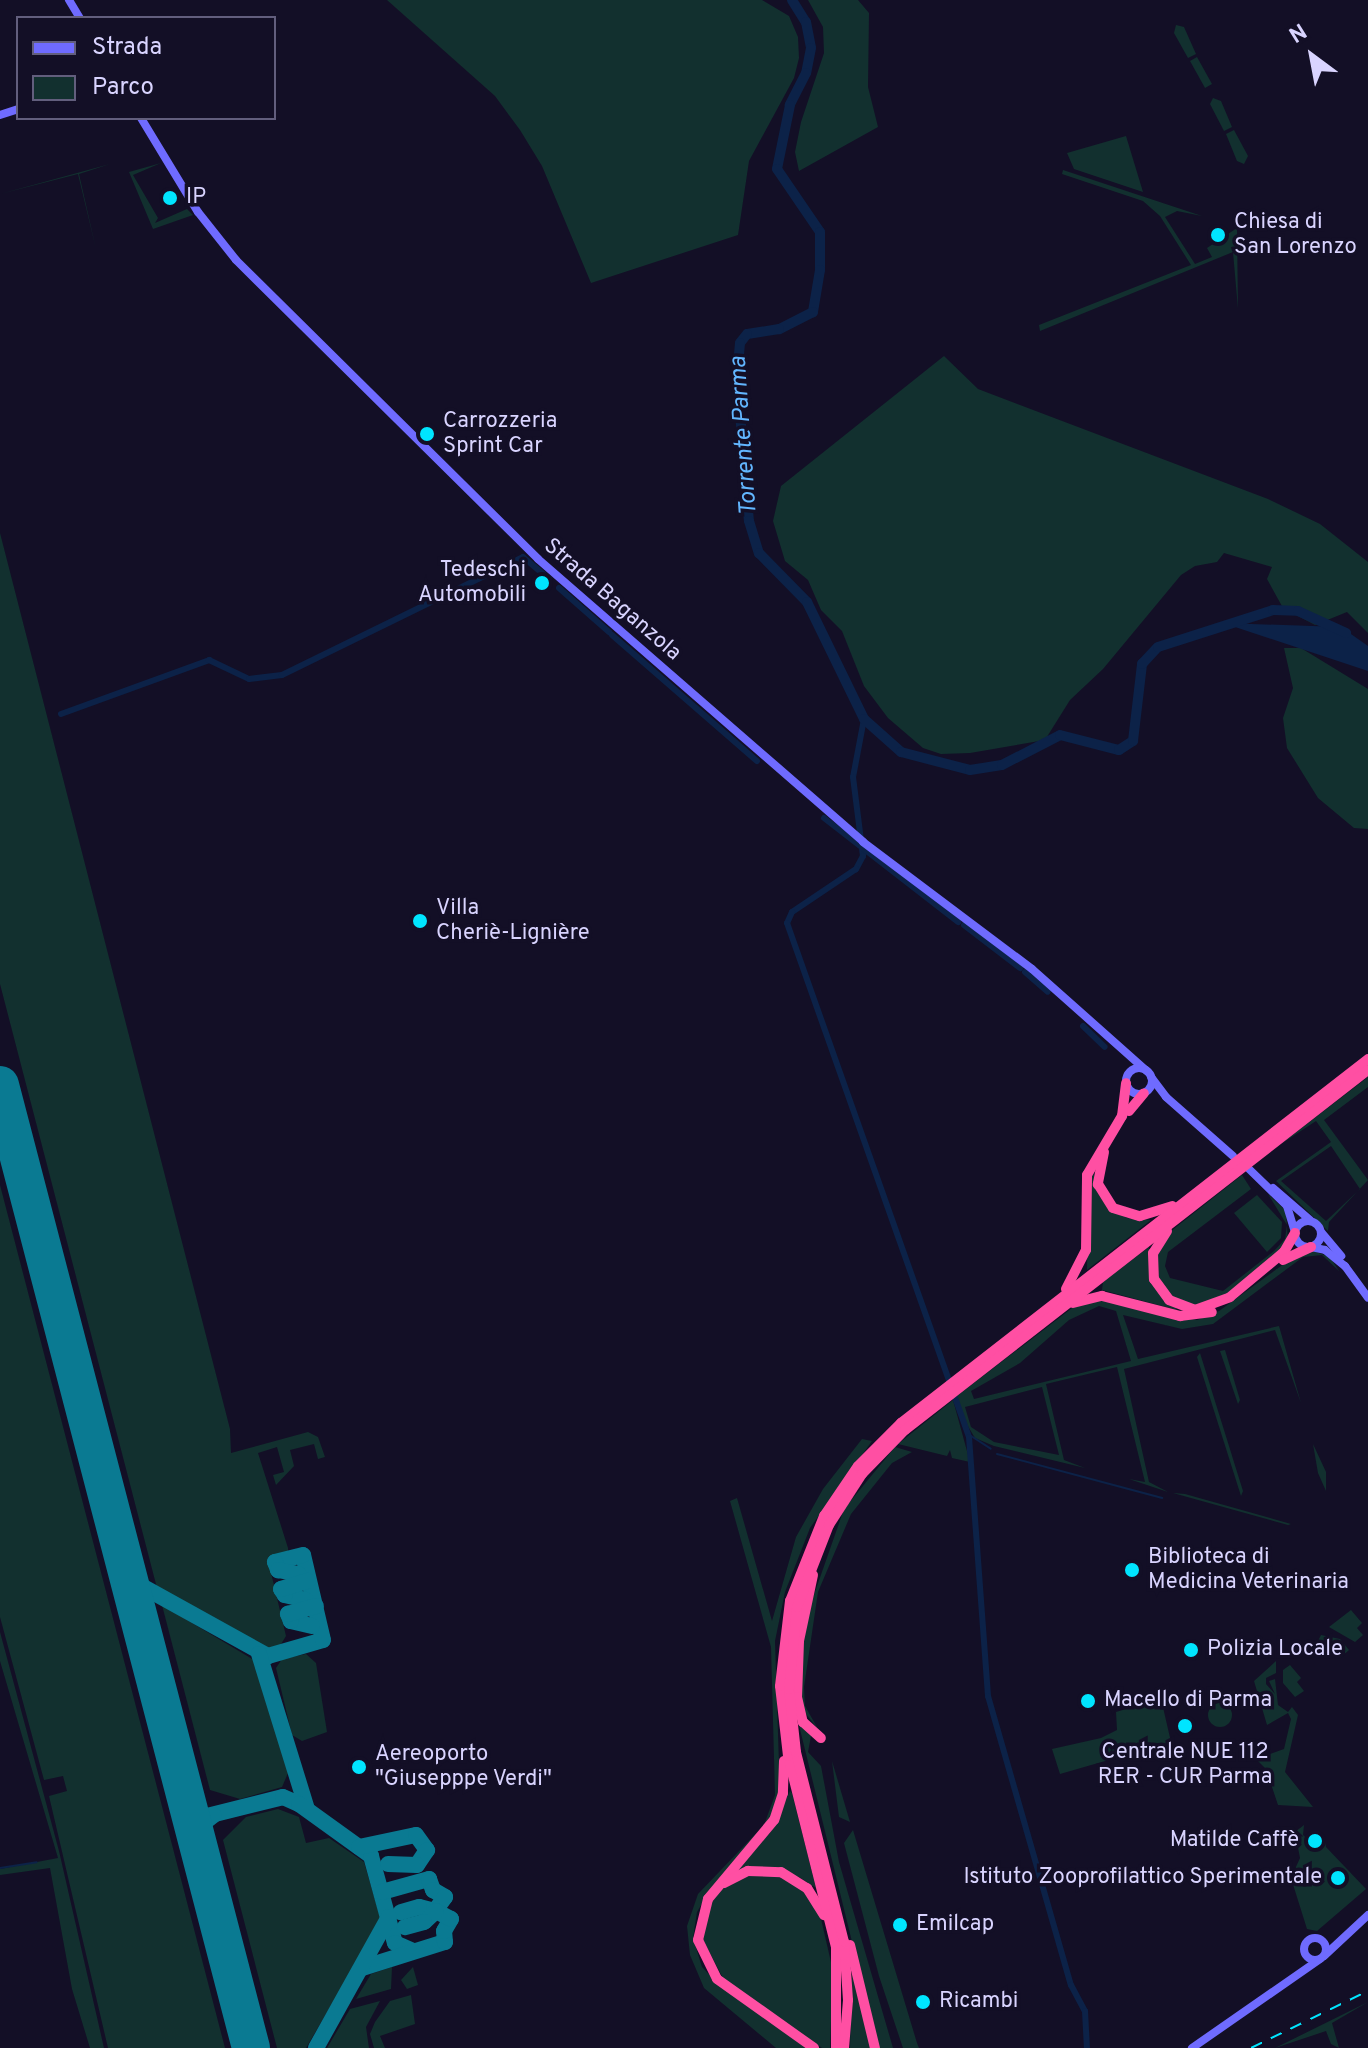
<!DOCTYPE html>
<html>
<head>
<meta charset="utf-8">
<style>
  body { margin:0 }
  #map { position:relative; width:1368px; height:2048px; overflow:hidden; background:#130f26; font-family:Overpass,sans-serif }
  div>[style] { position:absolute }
  .green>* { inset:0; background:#12302f; transform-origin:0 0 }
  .round { border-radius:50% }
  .water>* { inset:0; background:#0c2248 }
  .stream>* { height:2px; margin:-1px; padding:0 1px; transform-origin:1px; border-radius:1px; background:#0c2248 }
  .canal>* { height:6px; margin:-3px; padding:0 3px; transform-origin:3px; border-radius:3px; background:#0c2248 }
  .river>* { height:10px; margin:-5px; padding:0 5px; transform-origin:5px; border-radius:5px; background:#0c2248 }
  .taxiway>* { height:16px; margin:-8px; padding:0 8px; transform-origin:8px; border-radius:8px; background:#0a7a92 }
  .runway>* { height:38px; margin:-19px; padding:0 19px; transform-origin:19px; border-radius:19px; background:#0a7a92 }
  .secondary>* { height:8px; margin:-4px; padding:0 4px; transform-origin:4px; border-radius:4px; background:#6f6bff }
  .secondary>.ring { margin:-4px; padding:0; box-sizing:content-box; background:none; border:8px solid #6f6bff; border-radius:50% }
  .highway>* { height:10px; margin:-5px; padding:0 5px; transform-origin:5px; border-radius:5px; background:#ff4fa3 }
  .rail>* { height:2px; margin-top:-1px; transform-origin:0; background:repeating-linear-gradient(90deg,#00e5ff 0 12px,transparent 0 22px) }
  .dots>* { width:22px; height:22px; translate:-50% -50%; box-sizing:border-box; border:4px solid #130f26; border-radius:50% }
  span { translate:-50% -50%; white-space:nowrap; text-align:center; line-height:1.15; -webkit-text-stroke:7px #130f26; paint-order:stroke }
  .poi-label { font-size:22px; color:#d9d4ff }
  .left { translate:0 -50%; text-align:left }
  .right { translate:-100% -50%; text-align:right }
  .street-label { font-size:22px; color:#d9d4ff }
  .water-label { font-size:24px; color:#62b6ff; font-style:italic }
  .legend { position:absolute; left:16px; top:16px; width:260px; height:104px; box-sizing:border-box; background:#130f26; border:2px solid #625e7d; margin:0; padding:10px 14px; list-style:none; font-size:24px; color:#d9d4ff }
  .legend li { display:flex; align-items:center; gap:16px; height:40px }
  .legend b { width:40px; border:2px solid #625e7d }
  .north { position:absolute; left:1272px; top:16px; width:80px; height:80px; -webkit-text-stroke:6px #130f26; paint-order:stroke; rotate:328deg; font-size:22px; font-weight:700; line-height:32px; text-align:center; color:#d9d4ff }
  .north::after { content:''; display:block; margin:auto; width:28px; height:36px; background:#d9d4ff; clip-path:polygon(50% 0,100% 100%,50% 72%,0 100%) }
</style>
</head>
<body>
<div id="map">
  <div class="green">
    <div style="clip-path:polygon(387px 0,762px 0,789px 16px,798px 37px,799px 58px,794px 78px,749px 161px,738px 235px,591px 283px,542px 166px,520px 130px,495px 96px)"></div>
    <div style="clip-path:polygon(808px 0,858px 0,869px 13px,868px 87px,878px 127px,799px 171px,795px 152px,801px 122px,824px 53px,823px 27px)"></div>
    <div style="clip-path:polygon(1176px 25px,1184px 27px,1196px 54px,1188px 58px,1174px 33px)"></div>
    <div style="left:1197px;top:57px;width:31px;height:8px;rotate:61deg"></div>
    <div style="clip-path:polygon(1213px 98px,1221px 101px,1232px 127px,1224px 131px,1210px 104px)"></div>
    <div style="clip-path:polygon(1234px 130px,1248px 156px,1244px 164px,1237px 161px,1226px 134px)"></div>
    <div style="clip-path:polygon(1126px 136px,1143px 192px,1074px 169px,1067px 153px)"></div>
    <div style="clip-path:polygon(161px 163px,133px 175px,158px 218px,155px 223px,187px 209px,193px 215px,153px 229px,129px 172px)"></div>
    <div style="clip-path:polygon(110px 164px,79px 174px,96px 249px,78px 174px,0 194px)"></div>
    <div style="clip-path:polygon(1063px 170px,1202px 216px,1177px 211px,1165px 217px,1195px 264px,1212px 257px,1207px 248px,1237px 228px,1238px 309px,1233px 252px,1040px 331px,1039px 325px,1191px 265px,1160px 216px,1143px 201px,1062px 174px)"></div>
    <div style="clip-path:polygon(944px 356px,978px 389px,1268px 499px,1320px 524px,1368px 562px,1368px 633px,1347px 612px,1315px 625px,1283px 608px,1267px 579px,1272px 567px,1224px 553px,1217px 562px,1195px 566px,1181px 575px,1103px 669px,1070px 700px,1045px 740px,970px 753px,941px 754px,923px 748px,888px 718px,864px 686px,842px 631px,821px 610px,808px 580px,785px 561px,773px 521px,781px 486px)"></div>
    <div style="clip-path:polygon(0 533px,230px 1429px,231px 1453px,308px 1432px,318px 1437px,325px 1457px,318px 1459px,314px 1444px,290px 1450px,294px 1466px,276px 1485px,273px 1475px,284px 1472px,277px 1447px,258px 1453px,288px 1548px,288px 1554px,268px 1560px,286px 1636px,278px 1649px,262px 1649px,157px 1588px,0 984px)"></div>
    <div style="clip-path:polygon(1284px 648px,1301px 648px,1368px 689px,1368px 829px,1354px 828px,1318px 798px,1287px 748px,1283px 718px,1293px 688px)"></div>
    <div style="clip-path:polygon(evenodd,1368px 1077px,1368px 1087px,1324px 1120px,1368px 1180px,1329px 1222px,1328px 1231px,1276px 1181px,1331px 1142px,1316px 1121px,1281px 1144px,1368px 1077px,1331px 1146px,1360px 1189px,1326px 1221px,1281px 1181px,1331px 1146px)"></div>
    <div style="clip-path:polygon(1093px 1170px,1097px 1192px,1107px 1207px,1127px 1218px,1151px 1220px,1087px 1270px,1088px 1184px)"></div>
    <div style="clip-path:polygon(1242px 1175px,1251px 1189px,1168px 1252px,1165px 1266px,1170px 1278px,1223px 1291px,1274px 1251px,1285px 1239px,1287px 1225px,1268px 1194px,1286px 1211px,1288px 1243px,1225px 1298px,1205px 1307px,1178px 1302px,1159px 1284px,1155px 1259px,1166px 1235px)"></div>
    <div style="clip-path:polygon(0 1185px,225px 2048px,108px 2048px,49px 1796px,67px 1791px,63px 1776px,44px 1780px,0 1617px)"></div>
    <div style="clip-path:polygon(1257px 1195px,1282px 1222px,1281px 1238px,1267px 1252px,1234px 1213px)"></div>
    <div style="clip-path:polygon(1149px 1247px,1149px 1261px,1177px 1310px,1102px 1290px,1103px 1282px)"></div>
    <div style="clip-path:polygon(evenodd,1313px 1251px,1330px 1257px,1339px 1271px,1322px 1255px,1303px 1257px,1213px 1324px,1182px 1329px,1123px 1315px,1138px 1359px,1279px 1326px,1301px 1403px,1275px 1330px,1124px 1369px,1149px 1482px,1168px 1492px,1129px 1479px,1145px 1482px,1117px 1367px,1046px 1384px,1064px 1460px,1085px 1468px,994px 1446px,975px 1438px,966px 1423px,957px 1396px,1076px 1305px,1095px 1299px,1197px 1320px,1219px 1311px,1292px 1258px,1313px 1251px,1099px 1306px,1116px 1311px,1131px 1361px,974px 1399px,971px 1391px,1020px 1363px,1069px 1320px,1099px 1306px,1313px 1251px,1042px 1387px,1059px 1455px,994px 1442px,971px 1427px,965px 1407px,1042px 1387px)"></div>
    <div style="clip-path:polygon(1225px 1350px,1240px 1400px,1238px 1404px,1220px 1351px)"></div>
    <div style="clip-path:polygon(1200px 1353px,1243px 1491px,1241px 1496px,1197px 1357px)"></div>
    <div style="clip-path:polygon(953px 1400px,970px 1462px,952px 1458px,950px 1450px,947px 1456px,898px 1444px)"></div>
    <div style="clip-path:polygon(862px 1439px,872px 1441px,810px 1528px,785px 1592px,775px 1641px,780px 1795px,771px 1819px,710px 1890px,697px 1912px,693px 1938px,702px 1967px,721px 1987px,806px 2048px,776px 2048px,704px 1988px,690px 1955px,687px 1926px,698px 1894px,764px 1825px,775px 1795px,771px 1647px,730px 1501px,737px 1498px,772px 1621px,796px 1537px,823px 1489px)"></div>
    <div style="clip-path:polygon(1313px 1444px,1326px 1472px,1326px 1491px,1318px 1473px)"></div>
    <div style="clip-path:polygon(895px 1447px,912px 1452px,892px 1463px,851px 1514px,818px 1592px,804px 1687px,805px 1706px,818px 1729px,802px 1709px,801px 1649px,809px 1609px,844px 1509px)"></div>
    <div style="clip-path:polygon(1173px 1493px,1185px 1494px,1291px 1524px,1288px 1525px)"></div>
    <div style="clip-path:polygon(162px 1605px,259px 1663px,288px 1773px,282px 1787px,240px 1799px,210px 1790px)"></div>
    <div style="clip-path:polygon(1351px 1610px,1362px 1623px,1357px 1628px,1363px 1635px,1355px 1642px,1329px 1627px)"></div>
    <div style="clip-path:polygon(0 1632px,59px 1851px,104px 2048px,90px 2048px,72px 1989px,50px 1868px,0 1875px,0 1869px,58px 1858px,0 1661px)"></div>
    <div style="clip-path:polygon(1321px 1635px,1340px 1639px,1349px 1650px,1340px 1658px,1332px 1650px,1327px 1654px,1317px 1643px)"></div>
    <div style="clip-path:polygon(306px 1654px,316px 1663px,327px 1732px,302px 1741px,292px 1735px,276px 1668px,282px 1659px)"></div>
    <div style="clip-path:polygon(1276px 1661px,1276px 1673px,1266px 1678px,1266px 1684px,1275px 1694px,1269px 1681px,1275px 1679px,1278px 1705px,1288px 1712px,1292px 1707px,1298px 1715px,1285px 1772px,1313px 1807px,1278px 1805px,1266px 1769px,1256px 1759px,1284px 1749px,1291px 1719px,1288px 1713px,1267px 1725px,1254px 1681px)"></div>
    <div style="clip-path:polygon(1290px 1665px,1301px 1678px,1297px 1682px,1304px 1691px,1295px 1697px,1283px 1683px,1283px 1670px)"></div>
    <div style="clip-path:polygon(1156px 1700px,1162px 1703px,1171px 1742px,1060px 1774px,1052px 1749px,1101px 1738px,1117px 1730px,1116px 1712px)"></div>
    <div class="round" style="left:1208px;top:1703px;width:24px;height:24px"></div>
    <div style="clip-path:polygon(796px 1713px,811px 1736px,808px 1752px,821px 1766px,839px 1862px,893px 2048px,878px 2048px)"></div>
    <div style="clip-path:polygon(832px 1761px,850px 1822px,839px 1817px)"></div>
    <div style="clip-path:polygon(790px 1791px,792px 1793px,816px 1888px,799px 1877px,735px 1871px,770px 1833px)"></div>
    <div style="clip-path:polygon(278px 1809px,299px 1817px,306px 1843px,329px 1838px,364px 1862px,381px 1920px,306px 2048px,277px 2048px,223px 1840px,246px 1817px)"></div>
    <div style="clip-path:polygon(1304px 1825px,1303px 1835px,1312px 1843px,1325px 1838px,1326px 1847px,1366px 1889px,1317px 1931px,1307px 1929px,1291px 1878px,1300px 1858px,1295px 1832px)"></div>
    <div style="clip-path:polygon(853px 1830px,917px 2043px,919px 2048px,903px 2048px,879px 1976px,844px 1843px)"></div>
    <div style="clip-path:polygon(770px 1873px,796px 1882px,819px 1910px,833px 1971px,830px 2048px,822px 2048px,724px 1980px,702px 1938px,705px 1914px,718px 1892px,740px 1876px)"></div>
    <div style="clip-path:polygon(392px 1967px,391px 1989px,356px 1999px,371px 1974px)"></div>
    <div style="clip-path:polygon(413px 1967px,418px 1985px,407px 1989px,401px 1980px)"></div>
    <div style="clip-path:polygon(852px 1967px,873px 2048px,850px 2048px)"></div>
    <div style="clip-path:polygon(411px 1995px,415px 2024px,380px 2036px,385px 2048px,374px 2048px,370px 2034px,375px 2022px,390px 2001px)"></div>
    <div style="clip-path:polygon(380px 2001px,366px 2027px,369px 2048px,327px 2048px,350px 2009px)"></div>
    <div style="clip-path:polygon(1368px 2002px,1332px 2023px,1339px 2048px,1331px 2044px,1326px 2031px,1275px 2048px)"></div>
  </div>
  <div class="water">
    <div style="clip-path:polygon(1223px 623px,1341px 627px,1368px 646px,1368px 671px)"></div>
  </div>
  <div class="stream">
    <div style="left:968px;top:1434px;width:27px;rotate:33deg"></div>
    <div style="left:997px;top:1454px;width:171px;rotate:14.9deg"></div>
    <div style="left:0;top:1868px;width:37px;rotate:-9deg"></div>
  </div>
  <div class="canal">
    <div style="left:559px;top:588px;width:67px;rotate:41.3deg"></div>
    <div style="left:612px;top:635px;width:192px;rotate:41deg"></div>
    <div style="left:61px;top:714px;width:158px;rotate:-20deg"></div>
    <div style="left:209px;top:660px;width:44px;rotate:25.4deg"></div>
    <div style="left:249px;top:679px;width:33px;rotate:-7deg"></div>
    <div style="left:282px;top:675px;width:268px;rotate:-26.1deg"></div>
    <div style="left:523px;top:557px;width:34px;rotate:40deg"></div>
    <div style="left:864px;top:719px;width:59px;rotate:100.7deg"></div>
    <div style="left:853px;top:777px;width:80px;rotate:82.8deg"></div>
    <div style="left:863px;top:856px;width:15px;rotate:118deg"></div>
    <div style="left:856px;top:869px;width:77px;rotate:146.1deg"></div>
    <div style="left:792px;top:912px;width:12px;rotate:114deg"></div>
    <div style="left:787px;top:923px;width:545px;rotate:70.5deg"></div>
    <div style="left:969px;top:1437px;width:260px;rotate:85.8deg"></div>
    <div style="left:988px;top:1696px;width:301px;rotate:74deg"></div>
    <div style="left:1071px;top:1985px;width:30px;rotate:62deg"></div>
    <div style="left:1085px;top:2011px;width:37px;rotate:87deg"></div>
    <div style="left:824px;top:818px;width:170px;rotate:37.8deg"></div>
    <div style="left:964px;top:925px;width:71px;rotate:37.5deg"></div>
    <div style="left:1025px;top:972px;width:30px;rotate:41deg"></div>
    <div style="left:1083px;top:1026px;width:30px;rotate:44deg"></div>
  </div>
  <div class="river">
    <div style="left:792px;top:0;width:26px;rotate:58deg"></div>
    <div style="left:806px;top:22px;width:26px;rotate:79deg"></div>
    <div style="left:811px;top:48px;width:25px;rotate:101deg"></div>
    <div style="left:806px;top:73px;width:36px;rotate:117deg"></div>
    <div style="left:790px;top:105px;width:65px;rotate:101.5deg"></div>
    <div style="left:777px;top:169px;width:76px;rotate:55.7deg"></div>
    <div style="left:820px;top:232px;width:38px;rotate:90deg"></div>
    <div style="left:820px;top:270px;width:43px;rotate:99.5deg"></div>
    <div style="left:813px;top:312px;width:38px;rotate:153deg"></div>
    <div style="left:779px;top:329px;width:32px;rotate:171deg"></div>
    <div style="left:747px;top:334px;width:11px;rotate:128deg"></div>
    <div style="left:740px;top:343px;width:33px;rotate:95deg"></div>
    <div style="left:737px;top:376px;width:145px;rotate:85.3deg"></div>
    <div style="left:749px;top:521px;width:34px;rotate:73deg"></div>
    <div style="left:759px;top:553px;width:69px;rotate:45.6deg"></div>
    <div style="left:807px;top:602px;width:130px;rotate:64deg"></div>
    <div style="left:864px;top:719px;width:50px;rotate:41.7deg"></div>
    <div style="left:901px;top:752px;width:71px;rotate:14.6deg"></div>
    <div style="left:970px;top:770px;width:32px;rotate:-9deg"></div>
    <div style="left:1002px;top:765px;width:65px;rotate:-27.3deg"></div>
    <div style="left:1060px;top:735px;width:61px;rotate:14.3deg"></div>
    <div style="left:1119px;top:750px;width:17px;rotate:-33deg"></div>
    <div style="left:1133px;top:741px;width:78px;rotate:-83.3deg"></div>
    <div style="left:1142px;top:664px;width:23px;rotate:-47deg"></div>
    <div style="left:1158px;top:647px;width:121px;rotate:-17.8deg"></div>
    <div style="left:1273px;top:610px;width:25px;rotate:2deg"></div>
    <div style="left:1298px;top:611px;width:53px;rotate:24.6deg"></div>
  </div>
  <div class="taxiway">
    <div style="left:126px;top:1566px;width:22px;rotate:56deg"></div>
    <div style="left:138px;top:1584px;width:149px;rotate:29deg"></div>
    <div style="left:268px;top:1656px;width:57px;rotate:-16.2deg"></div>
    <div style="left:323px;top:1640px;width:87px;rotate:-103.2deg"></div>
    <div style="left:303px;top:1555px;width:29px;rotate:166deg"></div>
    <div style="left:275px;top:1562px;width:9px;rotate:69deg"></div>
    <div style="left:278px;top:1570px;width:21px;rotate:11deg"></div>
    <div style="left:306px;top:1600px;width:22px;rotate:-167deg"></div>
    <div style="left:285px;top:1595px;width:7px;rotate:-124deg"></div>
    <div style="left:281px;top:1589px;width:28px;rotate:-17deg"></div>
    <div style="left:312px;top:1626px;width:22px;rotate:-167deg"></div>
    <div style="left:291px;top:1621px;width:8px;rotate:-113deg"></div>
    <div style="left:288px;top:1614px;width:29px;rotate:-16deg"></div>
    <div style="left:259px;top:1654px;width:162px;rotate:72.8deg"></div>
    <div style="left:186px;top:1799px;width:13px;rotate:58deg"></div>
    <div style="left:193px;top:1810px;width:15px;rotate:23deg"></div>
    <div style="left:207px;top:1816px;width:78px;rotate:-14deg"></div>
    <div style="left:283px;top:1797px;width:17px;rotate:24deg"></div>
    <div style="left:299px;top:1804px;width:89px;rotate:35.8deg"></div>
    <div style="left:371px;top:1856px;width:90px;rotate:74.6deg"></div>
    <div style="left:395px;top:1943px;width:20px;rotate:24deg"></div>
    <div style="left:198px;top:1843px;width:18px;rotate:-81deg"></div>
    <div style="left:201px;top:1825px;width:16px;rotate:-38deg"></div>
    <div style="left:359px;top:1847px;width:58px;rotate:-11.9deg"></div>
    <div style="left:416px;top:1835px;width:19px;rotate:54deg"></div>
    <div style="left:427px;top:1850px;width:18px;rotate:124deg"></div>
    <div style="left:417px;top:1865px;width:29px;rotate:-178deg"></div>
    <div style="left:382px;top:1892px;width:49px;rotate:-15.5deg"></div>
    <div style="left:429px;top:1879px;width:12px;rotate:70deg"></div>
    <div style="left:433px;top:1890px;width:14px;rotate:30deg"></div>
    <div style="left:445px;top:1897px;width:17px;rotate:126deg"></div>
    <div style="left:435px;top:1911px;width:16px;rotate:-166deg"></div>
    <div style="left:419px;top:1907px;width:19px;rotate:164deg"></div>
    <div style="left:362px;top:1968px;width:87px;rotate:-17.4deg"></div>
    <div style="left:445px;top:1942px;width:11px;rotate:-95deg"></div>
    <div style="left:444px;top:1931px;width:14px;rotate:-60deg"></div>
    <div style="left:451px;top:1919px;width:17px;rotate:-152deg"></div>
    <div style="left:436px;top:1911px;width:16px;rotate:137deg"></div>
    <div style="left:424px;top:1922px;width:20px;rotate:165deg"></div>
    <div style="left:316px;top:2048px;width:150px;rotate:-60.9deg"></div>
  </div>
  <div class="runway">
    <div style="left:0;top:1085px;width:995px;rotate:75.39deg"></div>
  </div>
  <div class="secondary">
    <div style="left:69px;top:0;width:21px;rotate:59deg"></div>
    <div style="left:0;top:115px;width:19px;rotate:-18deg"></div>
    <div style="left:141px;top:118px;width:110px;rotate:58.8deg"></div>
    <div style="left:198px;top:212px;width:61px;rotate:51.6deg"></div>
    <div style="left:236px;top:260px;width:425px;rotate:44.7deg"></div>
    <div style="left:538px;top:559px;width:431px;rotate:41deg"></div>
    <div style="left:863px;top:842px;width:211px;rotate:36.9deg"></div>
    <div style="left:1032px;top:969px;width:155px;rotate:41.6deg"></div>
    <div class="ring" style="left:1126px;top:1068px;width:18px;height:18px"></div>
    <div style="left:1151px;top:1077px;width:25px;rotate:53deg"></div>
    <div style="left:1166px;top:1097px;width:89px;rotate:41.4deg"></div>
    <div style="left:1249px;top:1169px;width:53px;rotate:44.2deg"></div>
    <div style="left:1287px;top:1206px;width:27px;rotate:73deg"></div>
    <div style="left:1273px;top:1188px;width:49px;rotate:40.9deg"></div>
    <div class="ring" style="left:1295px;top:1221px;width:18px;height:18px"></div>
    <div style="left:1322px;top:1233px;width:30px;rotate:50deg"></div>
    <div style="left:1311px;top:1247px;width:14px;rotate:12deg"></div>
    <div style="left:1325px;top:1250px;width:26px;rotate:39deg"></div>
    <div style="left:1345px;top:1266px;width:39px;rotate:54deg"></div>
    <div class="ring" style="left:1304px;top:1938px;width:14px;height:14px"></div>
    <div style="left:1324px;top:1956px;width:60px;rotate:-43deg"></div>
    <div style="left:1192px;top:2048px;width:156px;rotate:-34.8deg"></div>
  </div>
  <div class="highway">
    <div style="left:1129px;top:1111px;width:23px;rotate:-50deg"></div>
    <div style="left:1104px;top:1152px;width:33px;rotate:101deg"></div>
    <div style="left:1098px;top:1184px;width:28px;rotate:58deg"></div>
    <div style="left:1113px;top:1208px;width:28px;rotate:17deg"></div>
    <div style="left:1140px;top:1216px;width:34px;rotate:-17deg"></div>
    <div style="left:1167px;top:1231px;width:26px;rotate:122deg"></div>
    <div style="left:1153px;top:1253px;width:26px;rotate:88deg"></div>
    <div style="left:1154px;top:1279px;width:26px;rotate:54deg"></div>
    <div style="left:1169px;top:1300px;width:28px;rotate:21deg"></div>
    <div style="left:1195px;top:1310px;width:37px;rotate:-20deg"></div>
    <div style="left:1230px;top:1297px;width:70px;rotate:-39.8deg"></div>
    <div style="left:1284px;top:1252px;width:22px;rotate:-60deg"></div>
    <div style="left:1283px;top:1260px;width:31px;rotate:-25deg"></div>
    <div style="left:1066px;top:1289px;width:44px;rotate:-62.9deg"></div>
    <div style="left:1086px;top:1250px;width:75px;rotate:-89.2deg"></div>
    <div style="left:1087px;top:1175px;width:69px;rotate:-59.3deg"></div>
    <div style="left:1122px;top:1116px;width:33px;rotate:-83deg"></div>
    <div style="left:1073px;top:1303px;width:30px;rotate:-14deg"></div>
    <div style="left:1102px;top:1296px;width:81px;rotate:14.4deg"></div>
    <div style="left:1180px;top:1316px;width:32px;rotate:-7deg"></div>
    <div style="left:813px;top:1575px;width:67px;rotate:102deg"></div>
    <div style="left:799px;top:1641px;width:56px;rotate:92deg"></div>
    <div style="left:797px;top:1697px;width:26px;rotate:77deg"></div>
    <div style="left:803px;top:1722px;width:24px;rotate:42deg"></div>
    <div style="left:784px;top:1761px;width:32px;rotate:92deg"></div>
    <div style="left:783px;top:1793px;width:28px;rotate:108deg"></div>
    <div style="left:774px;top:1820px;width:103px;rotate:129.9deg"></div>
    <div style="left:708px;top:1899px;width:42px;rotate:103.7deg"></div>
    <div style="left:698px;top:1940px;width:43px;rotate:64deg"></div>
    <div style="left:717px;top:1979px;width:119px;rotate:35.4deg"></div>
    <div style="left:724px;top:1883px;width:27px;rotate:-27deg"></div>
    <div style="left:748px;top:1871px;width:33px;rotate:2deg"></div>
    <div style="left:781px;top:1872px;width:31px;rotate:32deg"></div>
    <div style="left:807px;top:1888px;width:32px;rotate:58deg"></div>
    <div style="left:850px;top:1945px;width:106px;rotate:76.4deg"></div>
    <div style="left:836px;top:2048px;width:101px;rotate:-90deg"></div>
    <div style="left:836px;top:1947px;width:197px;rotate:-104.1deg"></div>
    <div style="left:788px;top:1756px;width:70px;rotate:-96.5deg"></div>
    <div style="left:780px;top:1686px;width:86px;rotate:-83.3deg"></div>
    <div style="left:790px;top:1601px;width:92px;rotate:-68.2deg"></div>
    <div style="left:824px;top:1516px;width:60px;rotate:-55.8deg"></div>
    <div style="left:858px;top:1466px;width:61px;rotate:-45deg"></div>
    <div style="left:901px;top:1423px;width:592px;rotate:-37.93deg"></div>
    <div style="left:844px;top:2048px;width:48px;rotate:-85.2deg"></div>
    <div style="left:848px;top:2000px;width:58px;rotate:-93.9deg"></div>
    <div style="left:844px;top:1942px;width:196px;rotate:-104.2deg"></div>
    <div style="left:796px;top:1752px;width:63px;rotate:-96.3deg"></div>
    <div style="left:789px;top:1689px;width:82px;rotate:-84.4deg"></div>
    <div style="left:797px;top:1607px;width:88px;rotate:-68.7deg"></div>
    <div style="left:829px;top:1525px;width:61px;rotate:-57.1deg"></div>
    <div style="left:862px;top:1474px;width:62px;rotate:-45.7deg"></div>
    <div style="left:905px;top:1430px;width:586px;rotate:-37.87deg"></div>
  </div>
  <div class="rail">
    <div style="left:1251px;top:2048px;width:130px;rotate:-26deg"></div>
  </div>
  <div class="dots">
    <div style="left:170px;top:198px;background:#00e5ff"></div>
    <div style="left:1218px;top:235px;background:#00e5ff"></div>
    <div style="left:427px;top:434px;background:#00e5ff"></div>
    <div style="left:542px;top:583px;background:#00e5ff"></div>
    <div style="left:420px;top:921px;background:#00e5ff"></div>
    <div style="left:1132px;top:1570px;background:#00e5ff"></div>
    <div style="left:1191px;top:1650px;background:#00e5ff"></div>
    <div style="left:1088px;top:1701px;background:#00e5ff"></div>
    <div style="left:1185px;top:1726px;background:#00e5ff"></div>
    <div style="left:359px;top:1767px;background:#00e5ff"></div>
    <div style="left:1315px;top:1841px;background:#00e5ff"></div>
    <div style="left:1338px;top:1878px;background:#00e5ff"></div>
    <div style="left:900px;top:1925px;background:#00e5ff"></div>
    <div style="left:923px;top:2002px;background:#00e5ff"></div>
  </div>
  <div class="poi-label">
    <span class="left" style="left:186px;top:198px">IP</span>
    <span class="left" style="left:1234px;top:235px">Chiesa di<br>San Lorenzo</span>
    <span class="left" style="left:443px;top:434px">Carrozzeria<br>Sprint Car</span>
    <span class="right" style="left:526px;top:583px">Tedeschi<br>Automobili</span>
    <span class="left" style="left:436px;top:921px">Villa<br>Cheriè-Lignière</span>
    <span class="left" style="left:1148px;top:1570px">Biblioteca di<br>Medicina Veterinaria</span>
    <span class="left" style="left:1207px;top:1650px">Polizia Locale</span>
    <span class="left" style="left:1104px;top:1701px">Macello di Parma</span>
    <span style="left:1185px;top:1765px">Centrale NUE 112<br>RER - CUR Parma</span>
    <span class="left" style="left:375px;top:1767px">Aereoporto<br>"Giusepppe Verdi"</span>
    <span class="right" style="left:1299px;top:1841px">Matilde Caffè</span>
    <span class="right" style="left:1322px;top:1878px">Istituto Zooprofilattico Sperimentale</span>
    <span class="left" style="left:916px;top:1925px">Emilcap</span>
    <span class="left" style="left:939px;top:2002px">Ricambi</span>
  </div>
  <div class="street-label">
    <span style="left:612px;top:600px;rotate:41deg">Strada Baganzola</span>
  </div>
  <div class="water-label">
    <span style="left:745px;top:436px;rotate:-94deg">Torrente Parma</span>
  </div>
  <ul class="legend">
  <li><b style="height:10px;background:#6f6bff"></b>Strada</li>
  <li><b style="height:22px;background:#12302f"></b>Parco</li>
  </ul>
  <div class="north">N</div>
</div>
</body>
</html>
